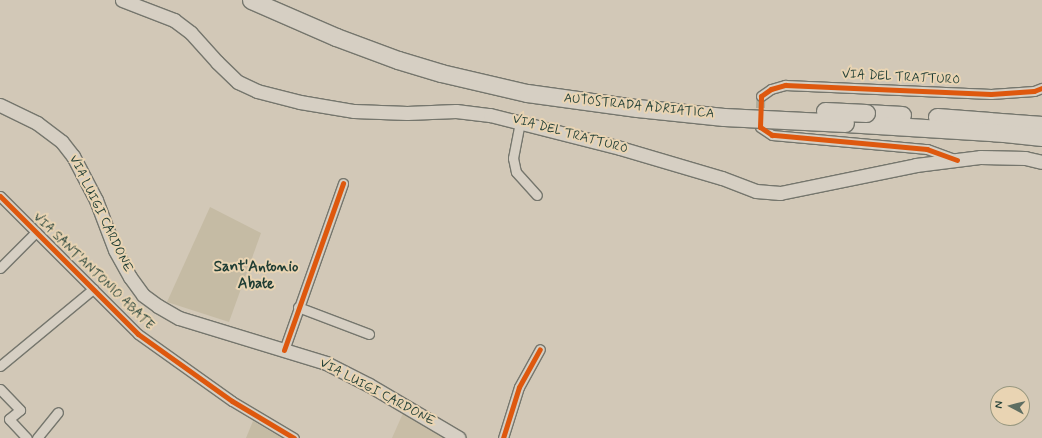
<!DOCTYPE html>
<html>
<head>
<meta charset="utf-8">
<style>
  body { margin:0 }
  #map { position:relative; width:1042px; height:438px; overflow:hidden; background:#d2c8b7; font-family:Mynerve,sans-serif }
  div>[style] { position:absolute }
  .built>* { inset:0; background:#c8bda6 }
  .green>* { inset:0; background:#c5bba4 }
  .minor-tunnel>* { height:9px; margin-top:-4.5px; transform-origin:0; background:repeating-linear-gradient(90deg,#aeac9d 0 9px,transparent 0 13.5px) }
  .roads { filter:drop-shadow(1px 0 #75766d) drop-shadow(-1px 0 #75766d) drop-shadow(0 1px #75766d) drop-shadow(0 -1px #75766d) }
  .minor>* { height:9px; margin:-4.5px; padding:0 4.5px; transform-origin:4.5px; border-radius:4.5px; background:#d6cfc3 }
  .secondary>* { height:13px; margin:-6.5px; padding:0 6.5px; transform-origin:6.5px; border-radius:6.5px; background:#d6cfc3 }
  .motorway>* { height:17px; margin:-8.5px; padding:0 8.5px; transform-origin:8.5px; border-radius:8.5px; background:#d6cfc3 }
  .bridges { filter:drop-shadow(1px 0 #75766d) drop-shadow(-1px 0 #75766d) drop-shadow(0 1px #75766d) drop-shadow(0 -1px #75766d) }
  .motorway-bridge>* { height:17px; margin:-8.5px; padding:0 8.5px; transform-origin:8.5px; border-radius:8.5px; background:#d6cfc3 }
  .cycleway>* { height:5px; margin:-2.5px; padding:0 2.5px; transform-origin:2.5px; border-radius:2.5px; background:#de580e }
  span { translate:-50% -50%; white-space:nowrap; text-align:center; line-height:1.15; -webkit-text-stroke:4px #e9d4b3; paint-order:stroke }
  .street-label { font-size:13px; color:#1f3d34 }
  .quarter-label { font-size:15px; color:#1f3d34; font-weight:700 }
  .north { position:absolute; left:990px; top:386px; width:40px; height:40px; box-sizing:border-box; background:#e9d4b3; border:1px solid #989880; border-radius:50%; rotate:277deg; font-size:11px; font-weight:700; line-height:16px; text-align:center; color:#1f3d34 }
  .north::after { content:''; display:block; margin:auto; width:14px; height:18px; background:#5e6e62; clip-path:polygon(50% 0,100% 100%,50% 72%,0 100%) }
</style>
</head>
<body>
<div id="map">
  <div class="built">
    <div style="clip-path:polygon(404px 411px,450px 438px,392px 438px)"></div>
  </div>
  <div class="green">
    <div style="clip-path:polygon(210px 207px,261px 233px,229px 322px,167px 302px)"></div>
    <div style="clip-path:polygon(253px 421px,282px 438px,246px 438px)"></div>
  </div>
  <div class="minor-tunnel">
    <div style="left:760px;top:121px;width:25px;rotate:-88deg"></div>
  </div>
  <div class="roads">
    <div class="minor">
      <div style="left:761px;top:96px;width:12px;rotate:-35deg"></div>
      <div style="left:771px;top:89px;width:15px;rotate:-16deg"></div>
      <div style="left:785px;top:85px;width:206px;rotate:2.5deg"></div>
      <div style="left:991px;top:94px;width:43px;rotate:-4deg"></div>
      <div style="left:1034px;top:91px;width:9px;rotate:-21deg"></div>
      <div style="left:520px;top:122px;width:37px;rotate:101deg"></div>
      <div style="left:513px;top:158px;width:14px;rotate:78deg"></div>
      <div style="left:516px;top:172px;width:31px;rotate:48deg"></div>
      <div style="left:760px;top:127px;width:14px;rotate:34deg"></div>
      <div style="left:772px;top:135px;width:156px;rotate:5.2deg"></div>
      <div style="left:927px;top:149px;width:29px;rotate:20deg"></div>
      <div style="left:0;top:196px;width:195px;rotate:45deg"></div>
      <div style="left:138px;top:334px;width:115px;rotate:35.5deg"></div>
      <div style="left:232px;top:401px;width:72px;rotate:30.8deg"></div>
      <div style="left:0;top:268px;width:51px;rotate:-45deg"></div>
      <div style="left:298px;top:307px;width:76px;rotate:20.8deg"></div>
      <div style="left:284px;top:350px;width:177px;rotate:-70.5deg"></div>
      <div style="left:0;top:366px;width:121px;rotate:-39.6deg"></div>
      <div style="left:0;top:389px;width:29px;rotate:46deg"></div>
      <div style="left:20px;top:410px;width:14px;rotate:141deg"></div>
      <div style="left:9px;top:419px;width:26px;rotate:47deg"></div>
      <div style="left:37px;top:438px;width:33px;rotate:-51deg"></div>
      <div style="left:503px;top:438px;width:53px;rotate:-72.6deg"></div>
      <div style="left:519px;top:387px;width:43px;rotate:-61.1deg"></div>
    </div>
    <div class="secondary">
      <div style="left:122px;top:0;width:56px;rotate:21deg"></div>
      <div style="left:174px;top:20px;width:21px;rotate:37deg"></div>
      <div style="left:191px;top:33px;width:39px;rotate:48deg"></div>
      <div style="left:217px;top:62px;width:29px;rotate:44deg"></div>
      <div style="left:238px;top:82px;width:21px;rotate:25deg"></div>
      <div style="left:257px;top:91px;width:44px;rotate:14.3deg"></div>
      <div style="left:300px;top:102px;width:55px;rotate:9.5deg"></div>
      <div style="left:354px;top:111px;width:53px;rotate:2.2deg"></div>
      <div style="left:407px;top:113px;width:49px;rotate:-2.3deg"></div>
      <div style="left:456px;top:111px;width:34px;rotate:7deg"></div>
      <div style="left:490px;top:115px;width:134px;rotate:14.2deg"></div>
      <div style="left:620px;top:148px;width:106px;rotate:16.4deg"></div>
      <div style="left:722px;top:178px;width:36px;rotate:21deg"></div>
      <div style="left:756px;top:191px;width:24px;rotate:5deg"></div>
      <div style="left:780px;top:193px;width:139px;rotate:-11.6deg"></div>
      <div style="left:916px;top:165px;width:64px;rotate:-7.1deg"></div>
      <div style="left:980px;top:157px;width:45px;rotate:1.3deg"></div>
      <div style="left:1025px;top:158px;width:17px;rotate:13deg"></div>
      <div style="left:0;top:105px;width:41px;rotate:25.9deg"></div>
      <div style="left:37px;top:123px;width:31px;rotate:37deg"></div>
      <div style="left:62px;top:142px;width:18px;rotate:52deg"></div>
      <div style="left:73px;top:156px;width:50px;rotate:62.4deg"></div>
      <div style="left:96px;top:200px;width:53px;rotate:69.2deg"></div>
      <div style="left:115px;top:250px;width:31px;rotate:61deg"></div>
      <div style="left:130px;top:277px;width:22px;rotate:54deg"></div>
      <div style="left:143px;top:295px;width:19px;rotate:36deg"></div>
      <div style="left:158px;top:306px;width:24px;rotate:30deg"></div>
      <div style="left:179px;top:318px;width:154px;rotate:17deg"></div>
      <div style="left:326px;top:363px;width:48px;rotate:27.1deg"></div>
      <div style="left:369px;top:385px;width:104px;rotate:30.5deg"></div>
    </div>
    <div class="motorway">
      <div style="left:866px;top:113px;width:36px;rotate:3deg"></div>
      <div style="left:937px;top:117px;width:105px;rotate:4.4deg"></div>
      <div style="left:845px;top:123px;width:159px;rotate:3.6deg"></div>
      <div style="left:1004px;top:133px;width:38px;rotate:6deg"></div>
    </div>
  </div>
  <div class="bridges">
    <div class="motorway-bridge">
      <div style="left:251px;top:0;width:93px;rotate:23.5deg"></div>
      <div style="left:336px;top:37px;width:66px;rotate:20.4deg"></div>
      <div style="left:398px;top:60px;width:45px;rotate:16.8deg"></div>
      <div style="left:441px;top:73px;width:88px;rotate:13.1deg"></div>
      <div style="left:527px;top:93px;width:111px;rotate:7.8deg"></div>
      <div style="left:637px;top:108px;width:87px;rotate:5.9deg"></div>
      <div style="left:724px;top:117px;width:121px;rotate:2.8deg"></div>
      <div style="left:825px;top:111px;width:41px;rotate:2.8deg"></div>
    </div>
  </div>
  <div class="cycleway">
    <div style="left:957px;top:160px;width:32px;rotate:-160deg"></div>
    <div style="left:927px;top:149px;width:156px;rotate:-174.8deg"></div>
    <div style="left:772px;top:135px;width:14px;rotate:-146deg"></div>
    <div style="left:760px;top:127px;width:31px;rotate:-88deg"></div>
    <div style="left:761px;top:96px;width:12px;rotate:-35deg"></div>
    <div style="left:771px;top:89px;width:15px;rotate:-16deg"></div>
    <div style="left:785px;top:85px;width:206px;rotate:2.5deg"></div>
    <div style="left:991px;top:94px;width:43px;rotate:-4deg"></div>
    <div style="left:1034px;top:91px;width:9px;rotate:-21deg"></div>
    <div style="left:0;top:196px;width:195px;rotate:45deg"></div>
    <div style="left:138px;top:334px;width:115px;rotate:35.5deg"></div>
    <div style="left:232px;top:401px;width:72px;rotate:30.8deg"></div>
    <div style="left:284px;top:350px;width:177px;rotate:-70.5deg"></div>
    <div style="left:503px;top:438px;width:53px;rotate:-72.6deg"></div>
    <div style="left:519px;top:387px;width:43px;rotate:-61.1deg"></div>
  </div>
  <div class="street-label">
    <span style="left:901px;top:78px;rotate:3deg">VIA DEL TRATTURO</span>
    <span style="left:639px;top:107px;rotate:6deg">AUTOSTRADA ADRIATICA</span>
    <span style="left:570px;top:135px;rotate:15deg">VIA DEL TRATTURO</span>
    <span style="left:100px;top:214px;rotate:64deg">VIA LUIGI CARDONE</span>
    <span style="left:93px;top:272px;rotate:44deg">VIA SANT'ANTONIO ABATE</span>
    <span style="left:377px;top:393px;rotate:28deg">VIA LUIGI CARDONE</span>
  </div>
  <div class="quarter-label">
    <span style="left:256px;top:276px">Sant'Antonio<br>Abate</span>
  </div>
  <div class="north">N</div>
</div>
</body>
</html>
